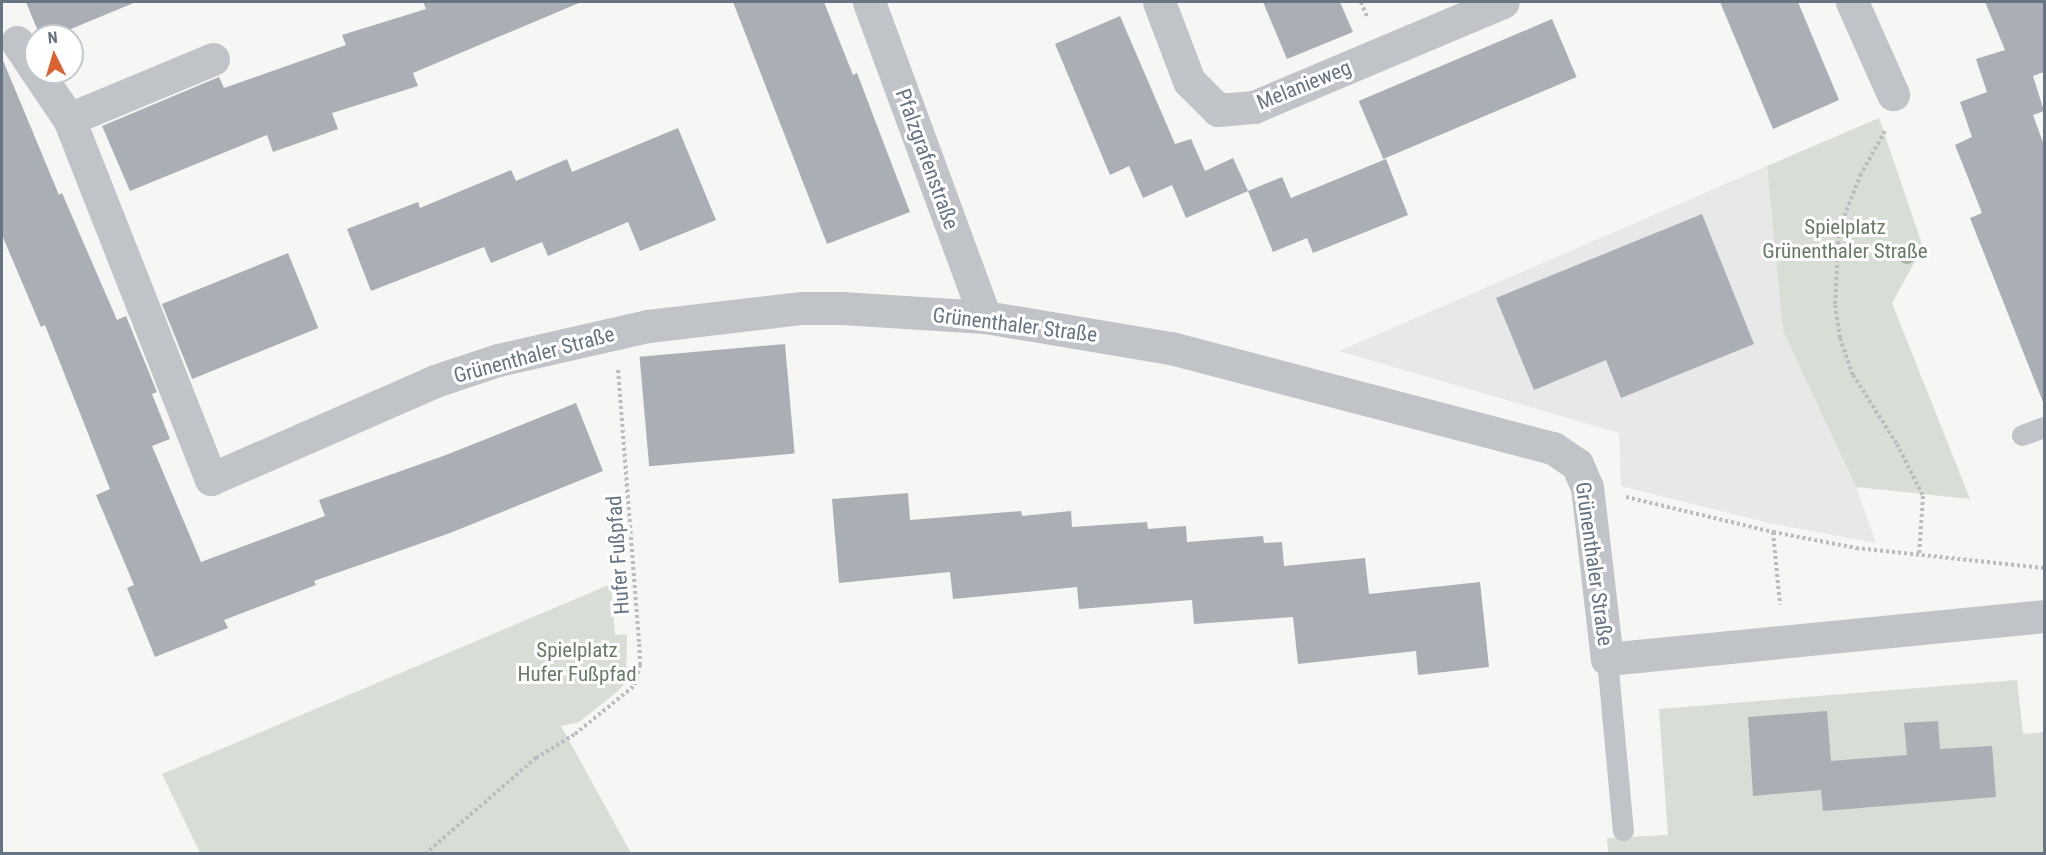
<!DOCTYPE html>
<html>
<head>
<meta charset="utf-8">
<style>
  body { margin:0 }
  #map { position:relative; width:2046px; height:855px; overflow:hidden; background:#f6f7f4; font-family:"Roboto Condensed",sans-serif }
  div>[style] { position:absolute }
  .built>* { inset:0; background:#e7e8e7 }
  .green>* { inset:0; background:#d8ddd5 }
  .building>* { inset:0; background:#a9afb5; transform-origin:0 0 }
  .path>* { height:4px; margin-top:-2px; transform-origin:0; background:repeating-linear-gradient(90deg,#babcbf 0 3px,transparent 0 6px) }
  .service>* { height:21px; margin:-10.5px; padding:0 10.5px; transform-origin:10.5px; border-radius:10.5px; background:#c0c3c7 }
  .minor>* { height:33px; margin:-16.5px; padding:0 16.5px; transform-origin:16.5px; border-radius:16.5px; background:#c0c3c7 }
  .trees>* { width:18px; height:18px; margin:-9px; border-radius:50%; background:#a8b3a6 }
  span { translate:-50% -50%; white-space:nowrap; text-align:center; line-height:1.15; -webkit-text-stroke:6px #fff; paint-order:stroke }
  .street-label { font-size:21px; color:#677583 }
  .park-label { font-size:21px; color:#687b66 }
  .frame { position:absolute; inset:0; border:3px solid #677583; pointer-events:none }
  .north { position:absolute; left:24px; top:24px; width:60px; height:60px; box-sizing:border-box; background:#fff; border:2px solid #c2c8cd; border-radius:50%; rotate:355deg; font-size:16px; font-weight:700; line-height:24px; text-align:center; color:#677583 }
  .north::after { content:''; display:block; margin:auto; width:21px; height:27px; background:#db6230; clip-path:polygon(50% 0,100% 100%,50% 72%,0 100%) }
</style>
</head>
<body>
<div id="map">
  <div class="built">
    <div style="clip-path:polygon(1767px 166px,1783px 331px,1856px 487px,1876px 543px,1769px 523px,1621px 486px,1619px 433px,1339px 351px)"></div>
  </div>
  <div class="green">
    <div style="clip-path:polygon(1879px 118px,1923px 247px,1892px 303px,1970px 499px,1856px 487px,1783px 331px,1767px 166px)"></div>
    <div style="clip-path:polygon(611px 584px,615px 635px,627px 634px,626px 682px,617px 692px,579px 722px,561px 726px,631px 853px,200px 853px,162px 774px)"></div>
    <div style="clip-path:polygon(2017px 680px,2023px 734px,2044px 732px,2044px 853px,1608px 854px,1607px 838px,1668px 835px,1659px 709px)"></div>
  </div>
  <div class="building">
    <div style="clip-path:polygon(26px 2px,136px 2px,54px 36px,40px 36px)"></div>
    <div style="clip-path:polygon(423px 2px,579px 3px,413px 73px,418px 86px,332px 113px,338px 129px,273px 152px,267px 135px,130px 191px,102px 126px,219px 77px,224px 88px,346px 45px,342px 35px,426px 9px)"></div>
    <div style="clip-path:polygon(733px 2px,824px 2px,853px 75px,857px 73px,910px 212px,827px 244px)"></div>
    <div style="clip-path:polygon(1263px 2px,1340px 2px,1353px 32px,1287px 59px)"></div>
    <div style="clip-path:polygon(1720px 2px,1798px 2px,1839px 100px,1773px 129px)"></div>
    <div style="clip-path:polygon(1985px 2px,2044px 2px,2044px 72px,2033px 76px,2044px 111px,2033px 115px,2044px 145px,2043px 402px,1970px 218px,1982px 213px,1955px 145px,1972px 137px,1960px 102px,1987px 92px,1976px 59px,2005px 50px)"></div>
    <div style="clip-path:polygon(1120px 16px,1175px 144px,1191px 139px,1205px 171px,1233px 158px,1248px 191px,1186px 218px,1172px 185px,1143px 198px,1129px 166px,1110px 175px,1055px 44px)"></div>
    <div style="left:1552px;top:19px;width:63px;height:210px;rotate:67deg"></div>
    <div style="clip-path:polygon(2px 58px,59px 195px,62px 193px,117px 320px,126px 316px,157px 392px,152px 394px,170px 439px,152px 446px,201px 562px,325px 516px,319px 500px,446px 455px,576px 403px,603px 471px,450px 533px,314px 581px,316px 585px,224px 620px,228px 628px,155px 657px,127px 588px,134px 585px,96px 495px,110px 489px,45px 325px,41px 327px,2px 235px)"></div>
    <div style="clip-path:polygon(678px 128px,716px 220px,640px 251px,628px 222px,548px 256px,542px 242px,491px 263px,484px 247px,371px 291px,347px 229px,418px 202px,420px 208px,511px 170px,516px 181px,567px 159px,572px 172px)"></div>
    <div style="clip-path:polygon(1386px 159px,1408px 215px,1313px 253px,1307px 238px,1273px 252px,1248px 191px,1282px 177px,1291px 198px)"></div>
    <div style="clip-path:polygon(1702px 214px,1754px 344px,1621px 398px,1606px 360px,1534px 390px,1496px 298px)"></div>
    <div style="left:288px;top:253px;width:81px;height:136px;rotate:68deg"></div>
    <div style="left:785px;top:344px;width:110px;height:146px;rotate:85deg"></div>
    <div style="clip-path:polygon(908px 493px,910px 520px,1021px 511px,1022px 516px,1071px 511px,1072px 527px,1147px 522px,1148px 529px,1186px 526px,1187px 542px,1263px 536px,1264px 543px,1282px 542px,1284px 566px,1365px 558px,1369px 594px,1480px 582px,1489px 667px,1418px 675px,1416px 651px,1298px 664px,1293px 617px,1194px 624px,1192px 600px,1079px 609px,1077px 587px,953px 599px,950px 572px,839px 583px,832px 499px)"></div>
    <div style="clip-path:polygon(1827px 711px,1831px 761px,1907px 755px,1904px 723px,1938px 721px,1940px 749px,1992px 746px,1996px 797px,1823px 811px,1821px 790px,1753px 796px,1748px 717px)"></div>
  </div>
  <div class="path">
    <div style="left:1361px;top:2px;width:18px;rotate:68deg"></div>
    <div style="left:1885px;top:131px;width:49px;rotate:119.2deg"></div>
    <div style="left:1861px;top:174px;width:59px;rotate:111.8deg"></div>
    <div style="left:1839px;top:229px;width:76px;rotate:93deg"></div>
    <div style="left:1835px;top:305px;width:33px;rotate:81deg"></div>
    <div style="left:1840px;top:338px;width:39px;rotate:71deg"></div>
    <div style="left:1853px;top:375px;width:82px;rotate:57.5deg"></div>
    <div style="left:1897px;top:444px;width:58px;rotate:63.4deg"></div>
    <div style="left:1923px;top:496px;width:60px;rotate:93.8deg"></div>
    <div style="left:1626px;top:497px;width:151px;rotate:13.4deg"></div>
    <div style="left:1773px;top:532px;width:85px;rotate:10.9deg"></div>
    <div style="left:1856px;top:548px;width:189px;rotate:6.1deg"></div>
    <div style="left:1773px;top:532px;width:73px;rotate:84.5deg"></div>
    <div style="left:425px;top:854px;width:147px;rotate:-40.9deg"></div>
    <div style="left:536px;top:758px;width:46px;rotate:-31.6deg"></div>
    <div style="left:575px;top:734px;width:77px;rotate:-39.2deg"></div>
    <div style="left:635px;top:685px;width:21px;rotate:-76deg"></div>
    <div style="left:640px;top:665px;width:23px;rotate:-92deg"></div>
    <div style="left:639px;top:642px;width:273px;rotate:-94.4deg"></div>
  </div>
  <div class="service">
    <div style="left:2022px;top:435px;width:23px;rotate:-20deg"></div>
    <div style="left:1607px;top:659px;width:172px;rotate:84.7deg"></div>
  </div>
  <div class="minor">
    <div style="left:869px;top:2px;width:336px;rotate:69.8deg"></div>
    <div style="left:1159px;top:2px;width:85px;rotate:69.2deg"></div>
    <div style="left:1189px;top:81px;width:41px;rotate:45deg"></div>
    <div style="left:1218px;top:110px;width:36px;rotate:-5deg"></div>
    <div style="left:1254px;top:107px;width:270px;rotate:-22.9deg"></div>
    <div style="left:1852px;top:2px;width:101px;rotate:66deg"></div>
    <div style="left:17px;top:42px;width:34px;rotate:56deg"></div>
    <div style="left:37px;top:72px;width:57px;rotate:55.8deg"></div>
    <div style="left:69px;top:119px;width:387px;rotate:68.5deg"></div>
    <div style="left:211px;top:479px;width:244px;rotate:-23.6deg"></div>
    <div style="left:435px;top:381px;width:66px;rotate:-18.4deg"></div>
    <div style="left:498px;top:360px;width:154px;rotate:-12.8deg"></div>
    <div style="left:648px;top:326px;width:155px;rotate:-6.7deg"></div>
    <div style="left:802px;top:308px;width:40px"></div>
    <div style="left:842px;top:308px;width:143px;rotate:3.6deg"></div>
    <div style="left:985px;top:317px;width:189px;rotate:9.5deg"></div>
    <div style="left:1171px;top:348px;width:395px;rotate:14.7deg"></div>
    <div style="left:1553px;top:448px;width:29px;rotate:34deg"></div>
    <div style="left:1577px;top:464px;width:25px;rotate:67deg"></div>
    <div style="left:1587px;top:487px;width:173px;rotate:83.4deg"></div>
    <div style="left:1607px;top:659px;width:439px;rotate:-5.6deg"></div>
    <div style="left:69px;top:119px;width:156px;rotate:-22.6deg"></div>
  </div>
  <div class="trees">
    <div style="left:1907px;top:255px"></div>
  </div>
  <div class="street-label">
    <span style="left:1304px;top:85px;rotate:-22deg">Melanieweg</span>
    <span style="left:927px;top:159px;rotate:70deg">Pfalzgrafenstraße</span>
    <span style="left:1015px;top:325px;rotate:7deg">Grünenthaler Straße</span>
    <span style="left:534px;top:355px;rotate:-15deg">Grünenthaler Straße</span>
    <span style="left:618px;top:555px;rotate:-94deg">Hufer Fußpfad</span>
    <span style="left:1594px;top:564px;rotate:82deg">Grünenthaler Straße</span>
  </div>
  <div class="park-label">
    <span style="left:1845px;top:239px">Spielplatz<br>Grünenthaler Straße</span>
    <span style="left:577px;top:662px">Spielplatz<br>Hufer Fußpfad</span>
  </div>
  <div class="frame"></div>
  <div class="north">N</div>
</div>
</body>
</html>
